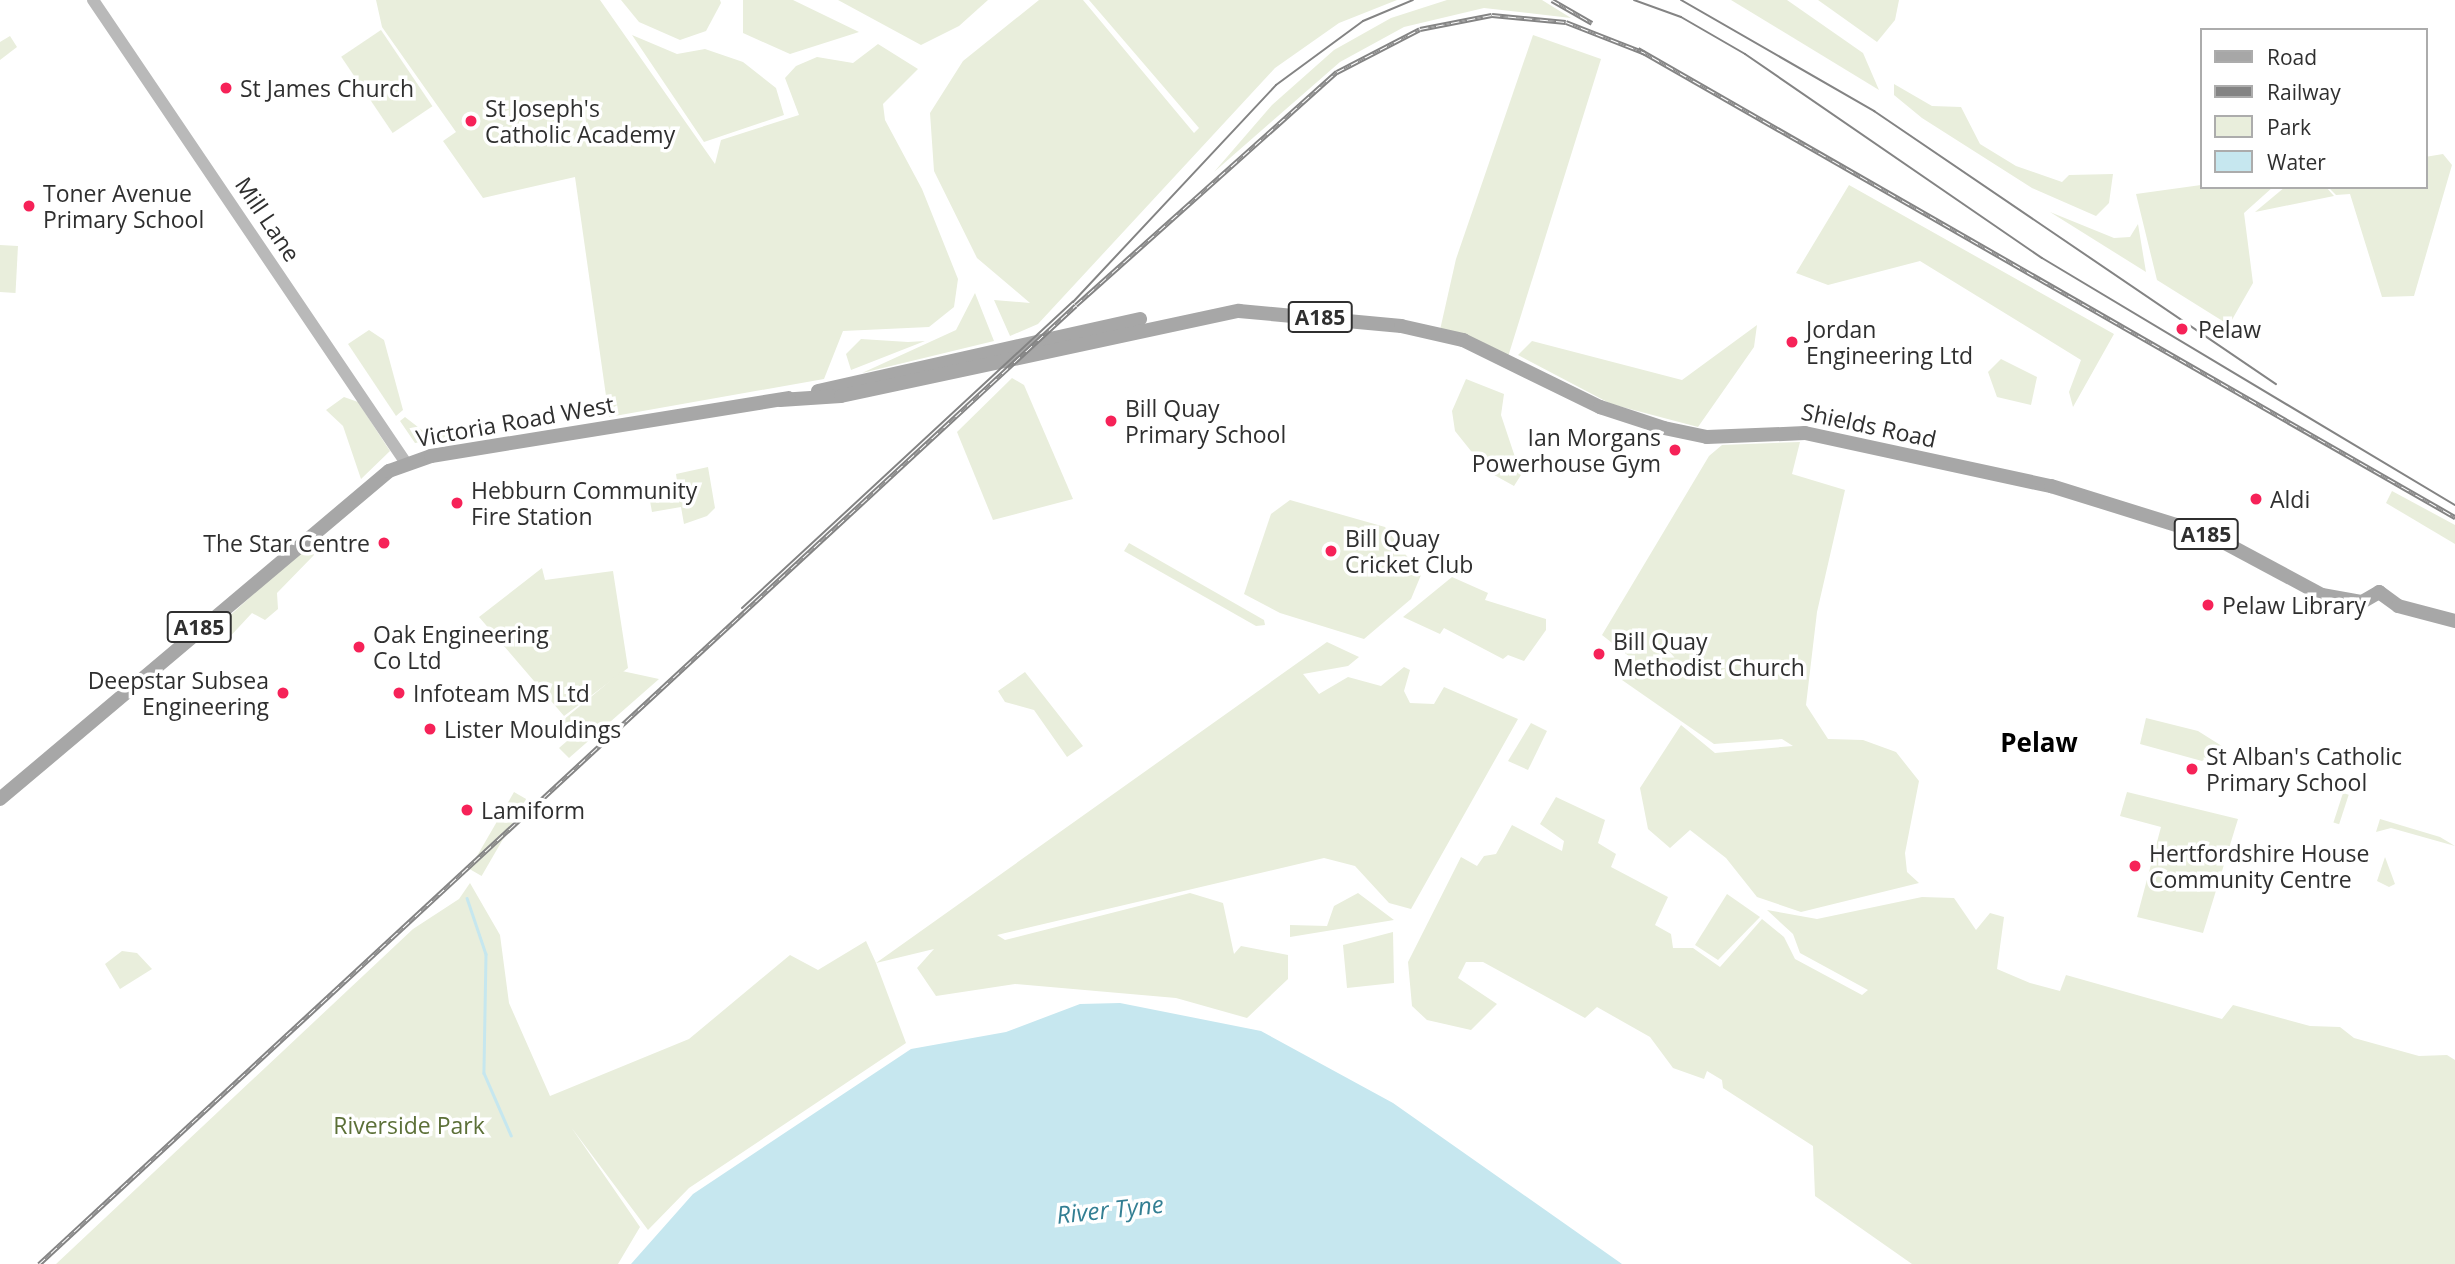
<!DOCTYPE html>
<html>
<head>
<meta charset="utf-8">
<style>
  body { margin:0 }
  #map { position:relative; width:2455px; height:1264px; overflow:hidden; background:#fff; font-family:"Open Sans",sans-serif }
  div>[style] { position:absolute }
  .green>* { inset:0; background:#e9eedc; transform-origin:0 0 }
  .water>* { inset:0; background:#c6e7ef }
  .stream>* { height:2.5px; margin:-1.25px; padding:0 1.25px; transform-origin:1.25px; border-radius:1.25px; background:#c6e7ef }
  .secondary>* { height:12px; margin:-6px; padding:0 6px; transform-origin:6px; border-radius:6px; background:#b9b9b9 }
  .primary>* { height:14px; margin:-7px; padding:0 7px; transform-origin:7px; border-radius:7px; background:#a7a7a7 }
  .tram>* { height:2px; margin:-1px; padding:0 1px; transform-origin:1px; border-radius:1px; background:#848484 }
  .rail>* { height:5px; margin-top:-2.5px; transform-origin:0; background:repeating-linear-gradient(90deg,#fff 0 8px,#848484 0 16px); box-sizing:border-box; border-block:2px solid #848484 }
  .dots>* { width:19px; height:19px; translate:-50% -50%; box-sizing:border-box; border:4px solid #fff; border-radius:50% }
  span { translate:-50% -50%; white-space:nowrap; text-align:center; line-height:1.15; -webkit-text-stroke:7px #fff; paint-order:stroke }
  .shield-label span { padding:2px 5px; background:#fff; border:2px solid; border-radius:5px; -webkit-text-stroke-width:0 }
  .shield-label { font-size:21px; color:#2f2f2f; font-weight:700 }
  .poi-label { font-size:23px; color:#2f2f2f }
  .left { translate:0 -50%; text-align:left }
  .right { translate:-100% -50%; text-align:right }
  .street-label { font-size:23px; color:#2f2f2f }
  .park-label { font-size:23px; color:#5c7038 }
  .water-label { font-size:24px; color:#337f93; font-style:italic }
  .quarter-label { font-size:26px; color:#000; font-weight:700 }
  .legend { position:absolute; left:2200px; top:28px; width:228px; height:161px; box-sizing:border-box; background:#fff; border:2px solid #acacac; margin:0; padding:9px 12px; list-style:none; font-size:21px; color:#2f2f2f }
  .legend li { display:flex; align-items:center; gap:14px; height:35px }
  .legend b { width:35px; border:2px solid #acacac }
</style>
</head>
<body>
<div id="map">
  <div class="green">
    <div style="clip-path:polygon(376px 0,600px 0,715px 164px,721px 140px,799px 115px,785px 78px,796px 66px,817px 57px,853px 63px,878px 44px,918px 69px,883px 104px,885px 120px,922px 189px,958px 279px,954px 307px,929px 327px,843px 331px,824px 379px,609px 417px,575px 177px,483px 198px,443px 141px,456px 132px,382px 27px)"></div>
    <div style="clip-path:polygon(621px 0,720px 0,721px 3px,706px 31px,680px 40px,639px 22px)"></div>
    <div style="clip-path:polygon(743px 0,793px 0,859px 32px,790px 54px,743px 33px)"></div>
    <div style="clip-path:polygon(838px 0,988px 0,959px 26px,921px 45px)"></div>
    <div style="clip-path:polygon(1039px 0,1083px 0,1194px 133px,1199px 128px,1089px 0,1397px 0,1339px 23px,1275px 68px,1038px 324px,1010px 336px,994px 300px,1030px 303px,977px 258px,934px 171px,930px 113px,963px 61px)"></div>
    <div style="clip-path:polygon(1447px 0,1542px 0,1571px 18px,1484px 8px,1404px 27px,1340px 62px,1214px 172px,1272px 105px,1334px 50px,1391px 18px)"></div>
    <div style="clip-path:polygon(1731px 0,1787px 0,1863px 53px,1879px 90px)"></div>
    <div style="clip-path:polygon(1818px 0,1899px 0,1895px 20px,1877px 42px)"></div>
    <div style="left:381px;top:30px;width:92px;height:48px;rotate:56deg"></div>
    <div style="clip-path:polygon(632px 35px,677px 54px,705px 49px,743px 62px,776px 88px,784px 115px,704px 142px)"></div>
    <div style="clip-path:polygon(1533px 35px,1601px 59px,1507px 360px,1440px 330px,1456px 259px)"></div>
    <div style="clip-path:polygon(10px 36px,17px 47px,0 60px,0 42px)"></div>
    <div style="clip-path:polygon(1894px 84px,1932px 106px,1961px 107px,1980px 144px,2016px 166px,2062px 182px,2069px 175px,2113px 174px,2109px 203px,2096px 216px,2032px 188px,1922px 118px,1894px 95px)"></div>
    <div style="clip-path:polygon(2443px 154px,2452px 165px,2414px 296px,2382px 297px,2350px 194px,2336px 195px,2328px 187px,2425px 187px,2425px 157px)"></div>
    <div style="clip-path:polygon(1849px 185px,2114px 334px,2073px 407px,2069px 392px,2081px 360px,1920px 261px,1828px 285px,1796px 273px)"></div>
    <div style="clip-path:polygon(2201px 185px,2273px 187px,2244px 213px,2253px 283px,2229px 325px,2157px 280px,2136px 194px)"></div>
    <div style="clip-path:polygon(2285px 187px,2326px 187px,2334px 196px,2255px 212px)"></div>
    <div style="clip-path:polygon(2050px 212px,2114px 238px,2130px 237px,2138px 224px,2146px 272px)"></div>
    <div style="left:0;top:245px;width:18px;height:47px;rotate:3deg"></div>
    <div style="clip-path:polygon(975px 293px,994px 341px,862px 373px,956px 330px)"></div>
    <div style="clip-path:polygon(1757px 325px,1754px 347px,1698px 427px,1611px 404px,1518px 355px,1532px 341px,1682px 380px)"></div>
    <div style="clip-path:polygon(369px 330px,384px 340px,403px 410px,396px 416px,348px 344px)"></div>
    <div style="clip-path:polygon(861px 339px,908px 342px,925px 341px,851px 370px,846px 354px)"></div>
    <div style="clip-path:polygon(2001px 359px,2037px 377px,2031px 405px,1997px 397px,1988px 372px)"></div>
    <div style="clip-path:polygon(1012px 378px,1024px 385px,1073px 499px,993px 520px,957px 432px)"></div>
    <div style="clip-path:polygon(1466px 379px,1504px 394px,1501px 415px,1521px 475px,1514px 486px,1487px 471px,1455px 431px,1452px 411px)"></div>
    <div style="clip-path:polygon(344px 397px,358px 402px,390px 451px,361px 479px,343px 426px,326px 410px)"></div>
    <div style="clip-path:polygon(405px 417px,427px 434px,476px 428px,476px 433px,415px 443px,400px 421px)"></div>
    <div style="clip-path:polygon(1800px 442px,1792px 474px,1845px 490px,1817px 612px,1806px 705px,1828px 739px,1863px 740px,1896px 752px,1919px 781px,1905px 853px,1907px 872px,1919px 883px,1801px 912px,1757px 897px,1726px 858px,1690px 830px,1670px 848px,1648px 829px,1640px 788px,1681px 725px,1715px 753px,1793px 746px,1782px 739px,1714px 744px,1622px 680px,1635px 661px,1602px 635px,1709px 456px,1722px 445px)"></div>
    <div style="clip-path:polygon(708px 467px,715px 508px,707px 516px,684px 524px,681px 507px,652px 512px,650px 501px,679px 496px,676px 474px)"></div>
    <div style="clip-path:polygon(2392px 491px,2455px 525px,2455px 544px,2386px 503px)"></div>
    <div style="clip-path:polygon(1290px 500px,1385px 527px,1421px 575px,1411px 599px,1364px 639px,1280px 613px,1244px 594px,1271px 514px)"></div>
    <div style="clip-path:polygon(1129px 543px,1264px 620px,1265px 625px,1256px 626px,1124px 551px)"></div>
    <div style="clip-path:polygon(308px 544px,314px 555px,277px 593px,278px 609px,265px 620px,252px 613px,224px 643px,211px 633px)"></div>
    <div style="clip-path:polygon(542px 568px,545px 580px,613px 571px,628px 668px,564px 716px,479px 617px)"></div>
    <div style="clip-path:polygon(1452px 577px,1488px 593px,1485px 600px,1546px 619px,1546px 630px,1524px 661px,1508px 655px,1503px 659px,1444px 628px,1440px 634px,1403px 617px)"></div>
    <div style="clip-path:polygon(1327px 642px,1359px 657px,1348px 666px,1303px 674px,1319px 694px,1348px 677px,1381px 686px,1404px 667px,1410px 670px,1404px 691px,1410px 703px,1434px 704px,1444px 687px,1518px 719px,1411px 909px,1389px 903px,1355px 866px,1324px 858px,997px 935px,1005px 940px,1190px 893px,1223px 903px,1234px 954px,1241px 946px,1288px 955px,1288px 979px,1247px 1018px,1176px 998px,1015px 984px,936px 996px,917px 968px,934px 949px,876px 963px,906px 1043px,689px 1188px,648px 1230px,571px 1127px,640px 1227px,618px 1264px,56px 1264px,413px 929px,459px 899px,470px 883px,500px 935px,509px 1003px,550px 1096px,689px 1039px,790px 955px,818px 970px,866px 941px,876px 963px)"></div>
    <div style="clip-path:polygon(622px 671px,659px 679px,569px 758px,559px 748px,574px 735px,562px 721px)"></div>
    <div style="clip-path:polygon(1025px 672px,1083px 746px,1067px 757px,1034px 710px,1005px 702px,998px 691px)"></div>
    <div style="clip-path:polygon(2146px 718px,2198px 731px,2225px 748px,2202px 761px,2140px 744px)"></div>
    <div style="clip-path:polygon(1531px 723px,1547px 731px,1528px 770px,1508px 761px)"></div>
    <div style="left:514px;top:792px;width:14px;height:89px;rotate:30deg"></div>
    <div style="clip-path:polygon(2127px 792px,2238px 819px,2203px 933px,2137px 917px,2161px 827px,2120px 816px)"></div>
    <div style="left:2343px;top:793px;width:6px;height:31px;rotate:18deg"></div>
    <div style="clip-path:polygon(1556px 797px,1605px 820px,1598px 843px,1616px 854px,1611px 867px,1668px 897px,1655px 925px,1671px 934px,1673px 948px,1693px 948px,1720px 967px,1762px 919px,1784px 937px,1795px 959px,1862px 995px,1868px 990px,1800px 953px,1793px 934px,1767px 910px,1817px 919px,1922px 897px,1954px 898px,1976px 930px,1990px 913px,2004px 917px,1997px 969px,2030px 983px,2060px 991px,2066px 975px,2222px 1019px,2233px 1005px,2310px 1026px,2340px 1027px,2354px 1038px,2419px 1056px,2447px 1055px,2455px 1060px,2455px 1264px,1912px 1264px,1815px 1196px,1813px 1146px,1723px 1088px,1722px 1080px,1707px 1071px,1704px 1079px,1673px 1068px,1650px 1037px,1597px 1007px,1585px 1018px,1483px 962px,1466px 962px,1458px 978px,1497px 1004px,1471px 1030px,1427px 1020px,1412px 1006px,1408px 962px,1461px 857px,1477px 866px,1484px 856px,1496px 854px,1512px 825px,1562px 851px,1564px 841px,1540px 824px)"></div>
    <div style="clip-path:polygon(2380px 819px,2440px 837px,2455px 846px,2391px 828px,2376px 832px)"></div>
    <div style="clip-path:polygon(2385px 857px,2395px 884px,2389px 887px,2377px 881px)"></div>
    <div style="clip-path:polygon(1358px 893px,1394px 920px,1290px 937px,1290px 925px,1327px 926px,1334px 906px)"></div>
    <div style="clip-path:polygon(1727px 894px,1760px 917px,1718px 960px,1695px 945px)"></div>
    <div style="clip-path:polygon(1393px 932px,1394px 983px,1347px 988px,1343px 945px)"></div>
    <div style="clip-path:polygon(122px 951px,137px 953px,152px 969px,120px 989px,105px 964px)"></div>
  </div>
  <div class="water">
    <div style="clip-path:polygon(1120px 1003px,1261px 1031px,1393px 1103px,1622px 1264px,631px 1264px,693px 1194px,911px 1049px,1006px 1032px,1080px 1004px)"></div>
  </div>
  <div class="stream">
    <div style="left:467px;top:898px;width:59px;rotate:71.3deg"></div>
    <div style="left:486px;top:954px;width:119px;rotate:91deg"></div>
    <div style="left:484px;top:1073px;width:68px;rotate:66.5deg"></div>
  </div>
  <div class="secondary">
    <div style="left:93px;top:0;width:559px;rotate:55.94deg"></div>
  </div>
  <div class="primary">
    <div style="left:818px;top:391px;width:330px;rotate:-12.6deg"></div>
    <div style="left:780px;top:400px;width:61px;rotate:-3.8deg"></div>
    <div style="left:841px;top:396px;width:407px;rotate:-12.1deg"></div>
    <div style="left:1239px;top:311px;width:163px;rotate:5.3deg"></div>
    <div style="left:1401px;top:326px;width:64px;rotate:12.7deg"></div>
    <div style="left:1463px;top:340px;width:153px;rotate:26.1deg"></div>
    <div style="left:1600px;top:407px;width:67px;rotate:18.2deg"></div>
    <div style="left:1664px;top:428px;width:44px;rotate:11.8deg"></div>
    <div style="left:1707px;top:437px;width:98px;rotate:-2.3deg"></div>
    <div style="left:1805px;top:433px;width:252px;rotate:12.2deg"></div>
    <div style="left:2051px;top:486px;width:169px;rotate:17.3deg"></div>
    <div style="left:2212px;top:536px;width:125px;rotate:28.2deg"></div>
    <div style="left:2322px;top:595px;width:41px;rotate:9.9deg"></div>
    <div style="left:2362px;top:602px;width:20px;rotate:-30deg"></div>
    <div style="left:2379px;top:592px;width:24px;rotate:36deg"></div>
    <div style="left:2398px;top:606px;width:59px;rotate:14.7deg"></div>
    <div style="left:0;top:799px;width:509px;rotate:-40.14deg"></div>
    <div style="left:389px;top:471px;width:45px;rotate:-19.7deg"></div>
    <div style="left:431px;top:456px;width:362px;rotate:-9.2deg"></div>
  </div>
  <div class="tram">
    <div style="left:1634px;top:0;width:50px;rotate:19.9deg"></div>
    <div style="left:1681px;top:17px;width:74px;rotate:30deg"></div>
    <div style="left:1745px;top:54px;width:360px;rotate:34.5deg"></div>
    <div style="left:2042px;top:258px;width:481px;rotate:30.9deg"></div>
    <div style="left:1681px;top:0;width:223px;rotate:29.9deg"></div>
    <div style="left:1874px;top:111px;width:486px;rotate:34.2deg"></div>
    <div style="left:742px;top:608px;width:451px;rotate:-42.8deg"></div>
    <div style="left:1073px;top:302px;width:297px;rotate:-46.9deg"></div>
    <div style="left:1276px;top:85px;width:108px;rotate:-36.3deg"></div>
    <div style="left:1363px;top:21px;width:54px;rotate:-22.8deg"></div>
  </div>
  <div class="rail">
    <div style="left:1552px;top:0;width:46px;rotate:29.9deg"></div>
    <div style="left:1638px;top:49px;width:942px;rotate:29.81deg"></div>
    <div style="left:39px;top:1264px;width:1412px;rotate:-42.76deg"></div>
    <div style="left:1076px;top:305px;width:350px;rotate:-41.8deg"></div>
    <div style="left:1337px;top:72px;width:93px;rotate:-27.4deg"></div>
    <div style="left:1420px;top:29px;width:73px;rotate:-11deg"></div>
    <div style="left:1492px;top:15px;width:74px;rotate:5.4deg"></div>
    <div style="left:1566px;top:22px;width:85px;rotate:21.4deg"></div>
  </div>
  <div class="dots">
    <div style="left:226px;top:88px;background:#f62258"></div>
    <div style="left:471px;top:121px;background:#f62258"></div>
    <div style="left:29px;top:206px;background:#f62258"></div>
    <div style="left:2182px;top:329px;background:#f62258"></div>
    <div style="left:1792px;top:342px;background:#f62258"></div>
    <div style="left:1111px;top:421px;background:#f62258"></div>
    <div style="left:1675px;top:450px;background:#f62258"></div>
    <div style="left:2256px;top:499px;background:#f62258"></div>
    <div style="left:457px;top:503px;background:#f62258"></div>
    <div style="left:384px;top:543px;background:#f62258"></div>
    <div style="left:1331px;top:551px;background:#f62258"></div>
    <div style="left:2208px;top:605px;background:#f62258"></div>
    <div style="left:359px;top:647px;background:#f62258"></div>
    <div style="left:1599px;top:654px;background:#f62258"></div>
    <div style="left:283px;top:693px;background:#f62258"></div>
    <div style="left:399px;top:693px;background:#f62258"></div>
    <div style="left:430px;top:729px;background:#f62258"></div>
    <div style="left:2192px;top:769px;background:#f62258"></div>
    <div style="left:467px;top:810px;background:#f62258"></div>
    <div style="left:2135px;top:866px;background:#f62258"></div>
  </div>
  <div class="shield-label">
    <span style="left:1320px;top:317px">A185</span>
    <span style="left:2206px;top:534px">A185</span>
    <span style="left:199px;top:627px">A185</span>
  </div>
  <div class="poi-label">
    <span class="left" style="left:240px;top:88px">St James Church</span>
    <span class="left" style="left:485px;top:121px">St Joseph's<br>Catholic Academy</span>
    <span class="left" style="left:43px;top:206px">Toner Avenue<br>Primary School</span>
    <span class="left" style="left:1806px;top:342px">Jordan<br>Engineering Ltd</span>
    <span class="left" style="left:2198px;top:329px">Pelaw</span>
    <span class="left" style="left:1125px;top:421px">Bill Quay<br>Primary School</span>
    <span class="right" style="left:1661px;top:450px">Ian Morgans<br>Powerhouse Gym</span>
    <span class="left" style="left:471px;top:503px">Hebburn Community<br>Fire Station</span>
    <span class="left" style="left:2270px;top:499px">Aldi</span>
    <span class="left" style="left:1345px;top:551px">Bill Quay<br>Cricket Club</span>
    <span class="right" style="left:370px;top:543px">The Star Centre</span>
    <span class="left" style="left:2222px;top:605px">Pelaw Library</span>
    <span class="left" style="left:373px;top:647px">Oak Engineering<br>Co Ltd</span>
    <span class="left" style="left:1613px;top:654px">Bill Quay<br>Methodist Church</span>
    <span class="right" style="left:269px;top:693px">Deepstar Subsea<br>Engineering</span>
    <span class="left" style="left:413px;top:693px">Infoteam MS Ltd</span>
    <span class="left" style="left:444px;top:729px">Lister Mouldings</span>
    <span class="left" style="left:2206px;top:769px">St Alban's Catholic<br>Primary School</span>
    <span class="left" style="left:481px;top:810px">Lamiform</span>
    <span class="left" style="left:2149px;top:866px">Hertfordshire House<br>Community Centre</span>
  </div>
  <div class="street-label">
    <span style="left:268px;top:219px;rotate:56deg">Mill Lane</span>
    <span style="left:515px;top:421px;rotate:-10deg">Victoria Road West</span>
    <span style="left:1869px;top:425px;rotate:12deg">Shields Road</span>
  </div>
  <div class="park-label">
    <span style="left:409px;top:1125px">Riverside Park</span>
  </div>
  <div class="water-label">
    <span style="left:1110px;top:1209px;rotate:-6deg">River Tyne</span>
  </div>
  <div class="quarter-label">
    <span style="left:2039px;top:743px">Pelaw</span>
  </div>
  <ul class="legend">
  <li><b style="height:9px;background:#a7a7a7"></b>Road</li>
  <li><b style="height:9px;background:#848484"></b>Railway</li>
  <li><b style="height:19px;background:#e9eedc"></b>Park</li>
  <li><b style="height:19px;background:#c6e7ef"></b>Water</li>
  </ul>
</div>
</body>
</html>
